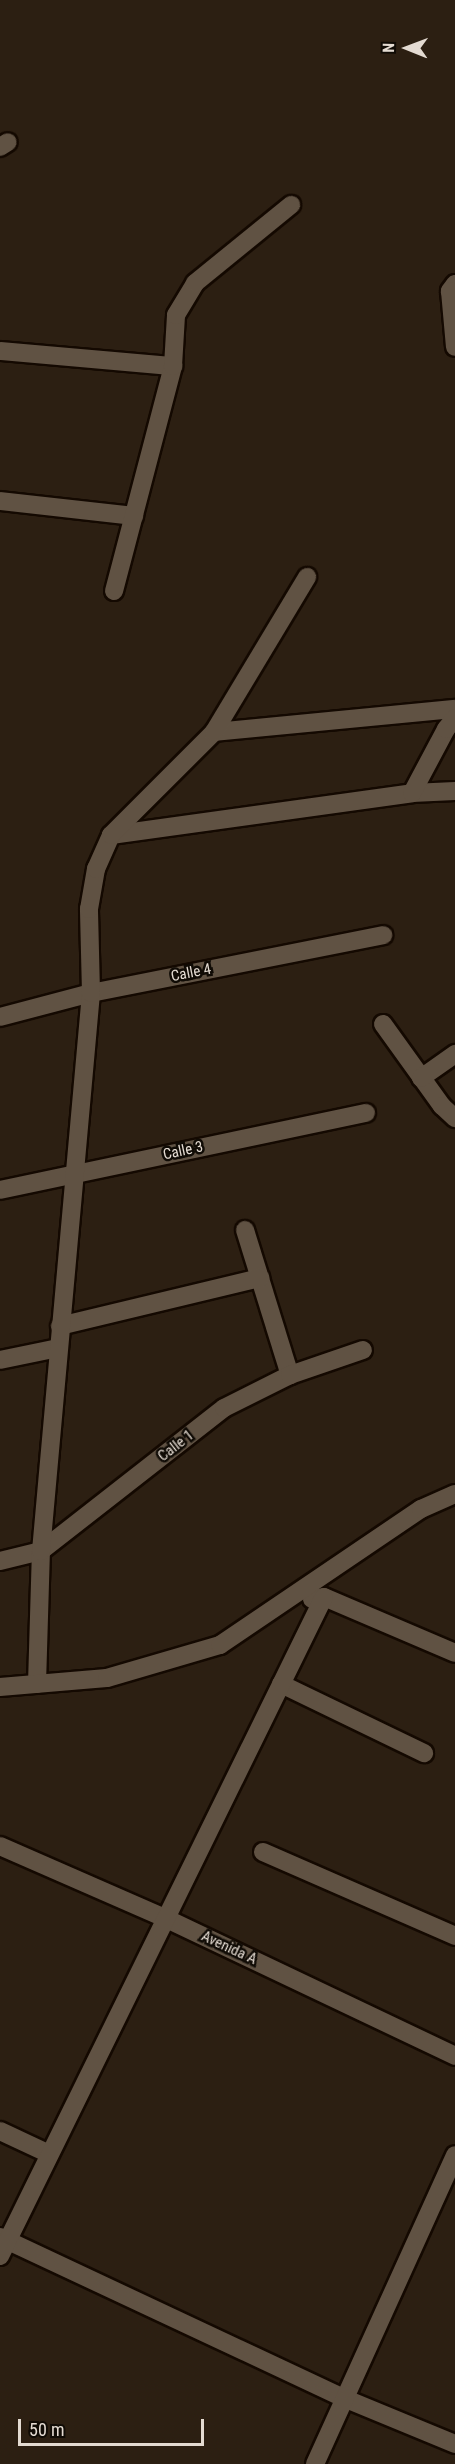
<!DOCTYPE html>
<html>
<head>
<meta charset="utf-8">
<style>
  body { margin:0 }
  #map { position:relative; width:455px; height:2464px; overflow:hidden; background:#2c1f12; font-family:"Roboto Condensed",sans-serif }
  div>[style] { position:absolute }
  .roads { filter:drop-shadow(2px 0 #140901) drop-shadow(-2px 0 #140901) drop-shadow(0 2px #140901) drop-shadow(0 -2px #140901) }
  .minor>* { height:18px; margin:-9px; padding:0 9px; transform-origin:9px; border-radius:9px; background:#605243 }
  span { translate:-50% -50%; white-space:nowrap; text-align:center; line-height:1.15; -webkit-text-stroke:5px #100b05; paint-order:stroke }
  .street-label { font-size:15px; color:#e4dbd2 }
  .north { position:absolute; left:377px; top:18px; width:60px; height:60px; -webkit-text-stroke:4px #100b05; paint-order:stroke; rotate:271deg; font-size:16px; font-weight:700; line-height:24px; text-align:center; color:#e4dbd2 }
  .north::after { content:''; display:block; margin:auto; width:21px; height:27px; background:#e4dbd2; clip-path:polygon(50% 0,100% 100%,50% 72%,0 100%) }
  .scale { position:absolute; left:18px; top:2419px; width:186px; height:27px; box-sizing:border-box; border:3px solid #e4dbd2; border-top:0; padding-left:8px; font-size:18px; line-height:21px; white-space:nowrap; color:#e4dbd2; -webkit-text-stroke:4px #100b05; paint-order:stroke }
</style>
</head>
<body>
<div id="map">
  <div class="roads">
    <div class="minor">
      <div style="left:0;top:147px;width:9px;rotate:-32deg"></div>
      <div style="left:455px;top:284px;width:9px;rotate:126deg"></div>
      <div style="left:450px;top:291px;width:56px;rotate:84.9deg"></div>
      <div style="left:0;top:351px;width:174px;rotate:5deg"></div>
      <div style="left:0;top:501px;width:135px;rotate:6.4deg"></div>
      <div style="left:114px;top:591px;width:233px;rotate:-75.3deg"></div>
      <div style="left:173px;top:366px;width:51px;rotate:-86.6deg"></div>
      <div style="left:176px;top:315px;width:37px;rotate:-59deg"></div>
      <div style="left:195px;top:283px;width:124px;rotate:-39.1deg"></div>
      <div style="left:214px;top:732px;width:242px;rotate:-5.5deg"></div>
      <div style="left:412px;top:793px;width:43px;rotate:-2.7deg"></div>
      <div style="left:111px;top:835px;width:304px;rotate:-7.9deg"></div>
      <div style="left:412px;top:793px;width:72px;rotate:-62deg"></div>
      <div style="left:446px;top:729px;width:14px;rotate:-51deg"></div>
      <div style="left:0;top:1017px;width:94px;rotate:-14.8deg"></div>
      <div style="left:91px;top:993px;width:298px;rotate:-11.2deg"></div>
      <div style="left:383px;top:1024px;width:101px;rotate:54.3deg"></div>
      <div style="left:442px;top:1106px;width:18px;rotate:43deg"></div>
      <div style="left:421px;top:1078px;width:42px;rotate:-35.2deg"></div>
      <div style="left:0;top:1190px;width:374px;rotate:-11.9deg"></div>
      <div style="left:245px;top:1230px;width:152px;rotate:72.8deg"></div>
      <div style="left:60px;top:1326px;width:206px;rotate:-13.5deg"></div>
      <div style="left:0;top:1360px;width:59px;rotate:-11.7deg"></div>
      <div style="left:0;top:1561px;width:42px;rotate:-13.7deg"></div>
      <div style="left:41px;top:1551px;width:232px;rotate:-38deg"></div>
      <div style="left:224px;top:1408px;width:74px;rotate:-26.6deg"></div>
      <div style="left:290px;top:1375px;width:77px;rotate:-18.9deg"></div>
      <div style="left:312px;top:1599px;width:12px;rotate:-9deg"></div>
      <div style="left:324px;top:1597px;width:142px;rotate:23.1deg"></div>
      <div style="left:37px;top:1684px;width:133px;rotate:-88.3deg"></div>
      <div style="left:41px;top:1551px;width:560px;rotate:-84.88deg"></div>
      <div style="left:91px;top:993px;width:84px;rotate:-91.4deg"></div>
      <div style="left:89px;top:909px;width:41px;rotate:-80.1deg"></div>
      <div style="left:96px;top:869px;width:37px;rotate:-66deg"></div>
      <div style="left:111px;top:835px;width:146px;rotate:-45deg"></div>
      <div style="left:214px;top:732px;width:181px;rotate:-59deg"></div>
      <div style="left:281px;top:1684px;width:159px;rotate:25.8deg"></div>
      <div style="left:0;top:1687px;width:107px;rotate:-4.8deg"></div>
      <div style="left:107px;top:1678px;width:118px;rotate:-16.3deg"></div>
      <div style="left:220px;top:1645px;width:243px;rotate:-34.1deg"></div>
      <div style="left:421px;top:1509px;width:37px;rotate:-24deg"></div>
      <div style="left:0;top:1846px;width:182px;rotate:23.6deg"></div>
      <div style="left:167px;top:1919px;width:319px;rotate:25.4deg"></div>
      <div style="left:263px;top:1852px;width:210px;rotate:23.6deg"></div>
      <div style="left:0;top:2131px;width:54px;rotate:25.1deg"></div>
      <div style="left:0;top:2237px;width:382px;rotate:25.1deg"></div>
      <div style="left:346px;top:2399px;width:118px;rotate:22.4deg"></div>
      <div style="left:0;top:2256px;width:734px;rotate:-63.82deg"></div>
      <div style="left:315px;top:2464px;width:339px;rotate:-65.6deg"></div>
    </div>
  </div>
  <div class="street-label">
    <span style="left:191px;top:973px;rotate:-11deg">Calle 4</span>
    <span style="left:183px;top:1151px;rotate:-12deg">Calle 3</span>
    <span style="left:176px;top:1446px;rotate:-38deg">Calle 1</span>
    <span style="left:229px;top:1948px;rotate:25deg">Avenida A</span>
  </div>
  <div class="north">N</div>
  <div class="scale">50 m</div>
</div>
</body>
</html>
